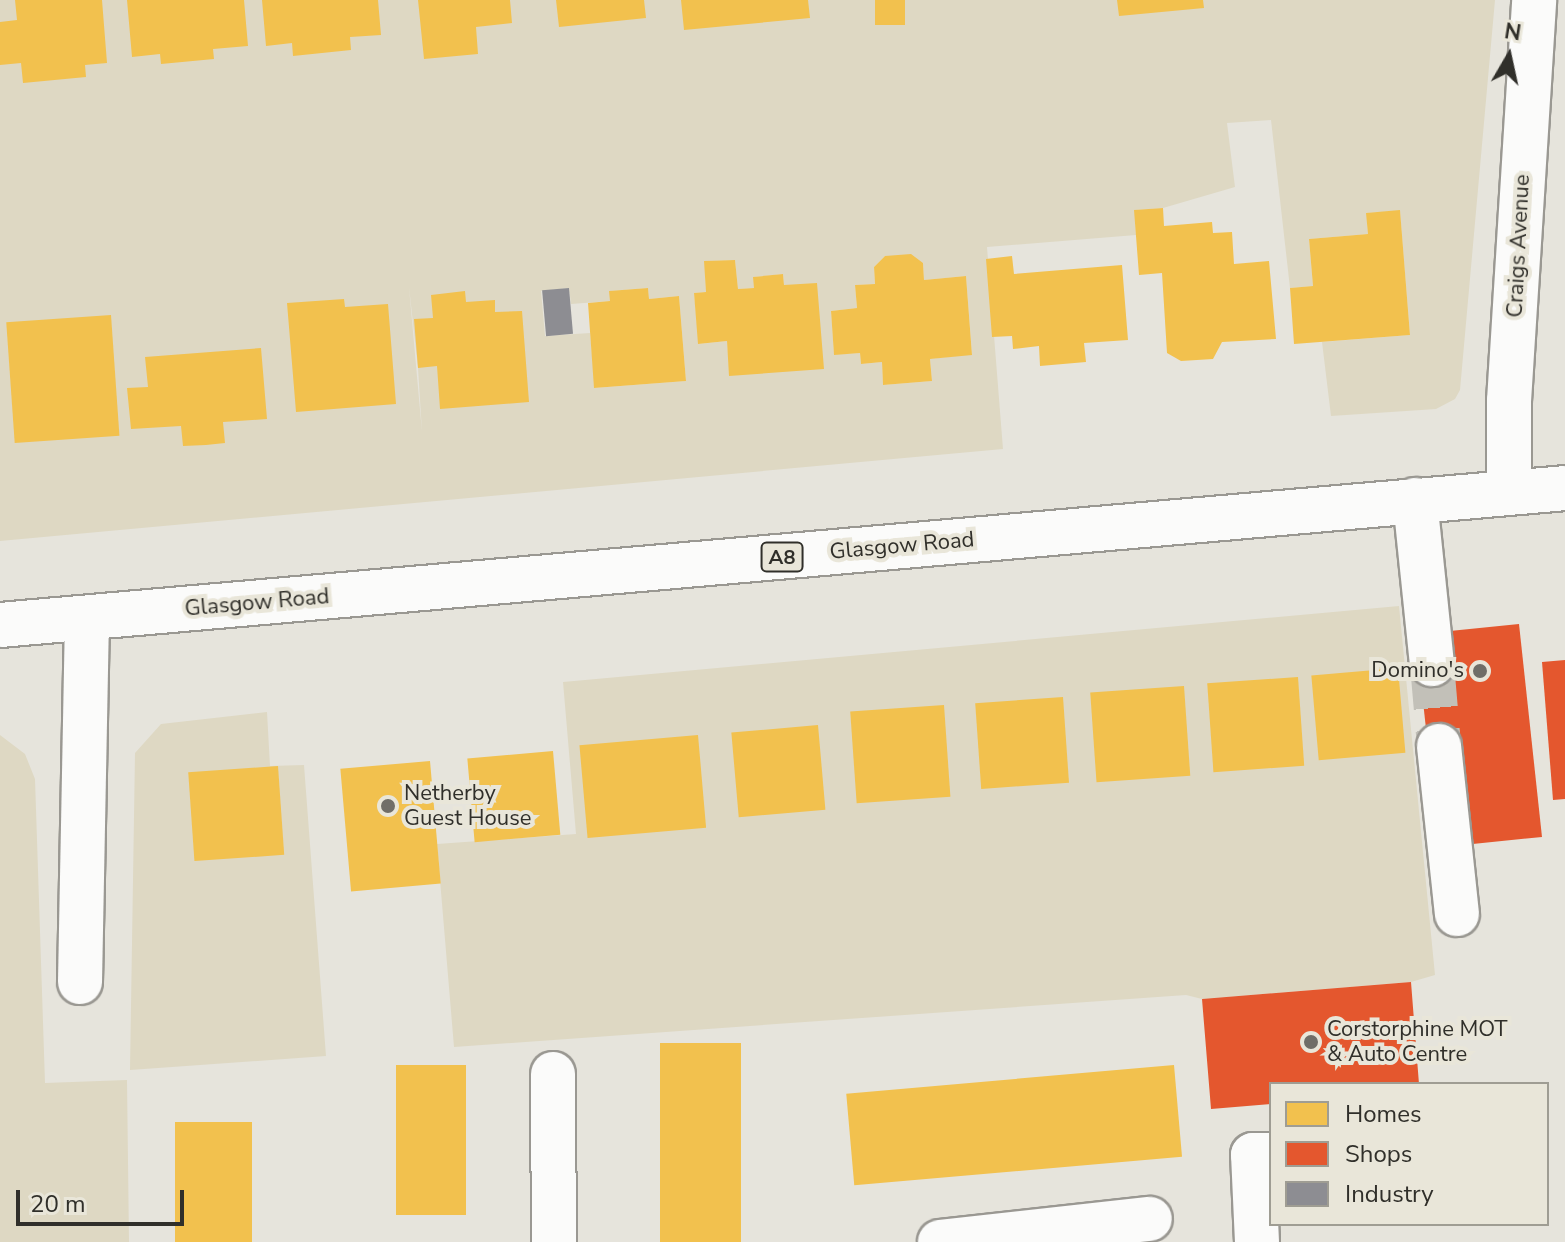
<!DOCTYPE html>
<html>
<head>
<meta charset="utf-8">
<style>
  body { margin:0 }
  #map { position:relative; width:1565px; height:1242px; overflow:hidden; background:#e6e4dc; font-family:"Nunito Sans",sans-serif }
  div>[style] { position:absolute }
  .green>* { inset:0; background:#ded8c3 }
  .homes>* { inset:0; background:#f2c14e; transform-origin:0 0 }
  .shops>* { inset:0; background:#e4572e }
  .industry>* { inset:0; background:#8d8d92; transform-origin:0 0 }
  .minor-tunnel>* { height:44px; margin-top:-22px; transform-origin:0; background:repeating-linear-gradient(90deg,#c2c0b8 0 44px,transparent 0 66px) }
  .roads { filter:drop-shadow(2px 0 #9a9892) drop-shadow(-2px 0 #9a9892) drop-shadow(0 2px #9a9892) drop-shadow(0 -2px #9a9892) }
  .minor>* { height:44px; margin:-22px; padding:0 22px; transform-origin:22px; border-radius:22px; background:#fbfbfa }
  .major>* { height:44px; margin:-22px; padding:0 22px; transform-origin:22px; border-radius:22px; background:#fbfbfa }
  .dots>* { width:22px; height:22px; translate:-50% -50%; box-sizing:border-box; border:4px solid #e9e6d9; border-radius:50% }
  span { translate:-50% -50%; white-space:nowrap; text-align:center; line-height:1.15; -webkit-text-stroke:8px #e9e6d9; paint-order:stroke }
  .shield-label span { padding:2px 6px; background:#e9e6d9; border:2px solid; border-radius:6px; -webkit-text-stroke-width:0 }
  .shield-label { font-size:20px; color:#302f2a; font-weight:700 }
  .street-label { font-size:22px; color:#302f2a }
  .poi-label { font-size:22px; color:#302f2a }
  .right { translate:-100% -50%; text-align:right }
  .left { translate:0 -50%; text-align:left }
  .legend { position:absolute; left:1269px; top:1082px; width:280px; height:144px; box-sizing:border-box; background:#e9e6d9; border:2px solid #9f9d93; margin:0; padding:10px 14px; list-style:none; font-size:24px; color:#302f2a }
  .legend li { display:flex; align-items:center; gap:16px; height:40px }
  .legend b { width:40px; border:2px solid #9f9d93 }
  .north { position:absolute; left:1469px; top:16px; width:80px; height:80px; -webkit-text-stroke:6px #e9e6d9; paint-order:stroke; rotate:9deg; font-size:22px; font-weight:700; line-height:32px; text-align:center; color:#302f2a }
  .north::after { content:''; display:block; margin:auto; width:28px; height:36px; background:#302f2a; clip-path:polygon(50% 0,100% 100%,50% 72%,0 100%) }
  .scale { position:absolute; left:16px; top:1190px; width:168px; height:36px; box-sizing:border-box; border:4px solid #302f2a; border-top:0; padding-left:10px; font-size:24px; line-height:28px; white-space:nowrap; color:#302f2a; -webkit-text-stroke:6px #e9e6d9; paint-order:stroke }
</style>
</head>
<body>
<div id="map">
  <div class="green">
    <div style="clip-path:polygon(evenodd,0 0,1495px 0,1460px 390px,1455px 399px,1436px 409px,1331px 416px,1322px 342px,1410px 335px,1400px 211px,1367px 213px,1368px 234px,1309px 239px,1313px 286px,1290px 288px,1271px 120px,1227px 123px,1235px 187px,1163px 208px,1135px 210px,1136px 235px,987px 247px,1003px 449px,0 541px,0 0,885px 256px,923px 263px,924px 280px,966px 276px,972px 354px,930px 359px,932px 381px,883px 385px,882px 362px,861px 364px,860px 353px,834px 354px,831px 311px,857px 308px,855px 285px,875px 284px,874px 267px,885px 256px,0 0,735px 260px,738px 289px,754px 288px,754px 277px,783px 274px,784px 285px,730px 376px,727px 341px,699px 344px,694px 293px,706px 292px,705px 261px,735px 260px,0 0,409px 287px,418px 368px,422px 432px,409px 287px,0 0,569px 288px,571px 304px,610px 301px,610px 291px,648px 288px,649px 299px,679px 296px,686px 381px,595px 388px,590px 333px,545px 336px,541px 291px,569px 288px)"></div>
    <div style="clip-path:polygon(1399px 606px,1435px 975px,1411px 982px,1202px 999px,1186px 995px,454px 1047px,437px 844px,576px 834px,563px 682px)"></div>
    <div style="clip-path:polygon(267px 712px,270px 766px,304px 765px,326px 1056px,130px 1070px,135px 753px,161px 724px)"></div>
    <div style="clip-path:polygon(0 735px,25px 754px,35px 779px,45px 1083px,127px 1080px,129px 1242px,0 1242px)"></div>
  </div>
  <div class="homes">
    <div style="clip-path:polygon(15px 0,102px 0,107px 63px,85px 65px,86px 77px,23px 83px,21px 63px,0 65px,0 22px,17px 20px)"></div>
    <div style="clip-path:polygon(127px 0,244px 0,248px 46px,213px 49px,214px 59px,161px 64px,160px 54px,132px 57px)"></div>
    <div style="clip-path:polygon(262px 0,378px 0,381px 35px,350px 37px,351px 50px,293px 56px,292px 43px,266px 46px)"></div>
    <div style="clip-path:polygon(418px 0,510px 0,512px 23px,476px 27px,478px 54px,424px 59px)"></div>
    <div style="clip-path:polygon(556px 0,644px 0,646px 18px,559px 27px)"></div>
    <div style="clip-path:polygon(681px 0,808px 0,810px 18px,684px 30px)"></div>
    <div style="left:875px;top:0;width:30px;height:25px"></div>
    <div style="clip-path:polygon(1117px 0,1203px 0,1204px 8px,1119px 16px)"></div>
    <div style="clip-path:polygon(1163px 208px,1164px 226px,1212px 222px,1213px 233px,1232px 232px,1234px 264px,1269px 261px,1276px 339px,1222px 342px,1213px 359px,1181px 361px,1167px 353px,1162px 273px,1139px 275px,1134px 210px)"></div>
    <div style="clip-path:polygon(1400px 210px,1410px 335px,1294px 344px,1290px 288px,1313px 286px,1309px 239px,1368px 234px,1366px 213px)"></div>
    <div style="clip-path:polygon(911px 254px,923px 263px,924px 280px,966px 276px,972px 355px,930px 359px,932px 381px,883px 385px,882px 362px,861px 364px,860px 353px,834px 355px,831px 311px,857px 308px,855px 285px,875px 284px,874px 267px,885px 256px)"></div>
    <div style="clip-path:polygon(1012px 256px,1014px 274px,1122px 265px,1128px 340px,1084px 343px,1086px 362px,1040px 366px,1039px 346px,1013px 349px,1012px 336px,992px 337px,986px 259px)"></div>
    <div style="clip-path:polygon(735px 260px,738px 289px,754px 288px,753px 277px,783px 274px,784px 285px,817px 283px,824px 369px,729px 376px,727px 341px,698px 344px,694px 293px,706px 292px,704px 261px)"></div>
    <div style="clip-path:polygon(648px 288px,649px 299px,679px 296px,686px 381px,594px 388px,588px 303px,610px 301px,609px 291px)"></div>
    <div style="clip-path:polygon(465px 291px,466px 302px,495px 300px,495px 312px,522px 311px,529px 402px,440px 409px,437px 366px,418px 368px,414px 319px,433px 318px,431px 295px)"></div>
    <div style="clip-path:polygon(344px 299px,345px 307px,388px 304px,396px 404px,296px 412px,287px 303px)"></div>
    <div style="left:111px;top:315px;width:121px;height:105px;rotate:86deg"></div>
    <div style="clip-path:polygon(261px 348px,267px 419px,223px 422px,225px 443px,206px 445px,183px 446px,181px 426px,131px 429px,127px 388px,148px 387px,145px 357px)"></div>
    <div style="left:1398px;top:668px;width:85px;height:87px;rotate:85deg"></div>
    <div style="left:1298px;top:677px;width:89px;height:91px;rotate:86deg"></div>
    <div style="left:1184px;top:686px;width:90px;height:94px;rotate:86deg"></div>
    <div style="left:1063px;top:697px;width:86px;height:88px;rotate:86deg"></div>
    <div style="left:944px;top:705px;width:92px;height:94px;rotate:86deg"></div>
    <div style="left:818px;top:725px;width:85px;height:87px;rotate:85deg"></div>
    <div style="left:698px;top:735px;width:93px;height:119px;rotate:85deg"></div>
    <div style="left:553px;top:751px;width:84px;height:86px;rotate:85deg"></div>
    <div style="left:430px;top:761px;width:123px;height:90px;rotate:85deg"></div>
    <div style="left:278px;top:766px;width:89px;height:90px;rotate:86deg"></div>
    <div style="left:660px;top:1043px;width:81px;height:199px"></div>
    <div style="left:396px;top:1065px;width:70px;height:150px"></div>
    <div style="left:1174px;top:1065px;width:92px;height:329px;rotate:85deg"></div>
    <div style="left:175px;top:1122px;width:77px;height:120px"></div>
  </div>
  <div class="shops">
    <div style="clip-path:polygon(1519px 624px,1542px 837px,1463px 845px,1428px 747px,1419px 665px,1440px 632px)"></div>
    <div style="clip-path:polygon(1565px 660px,1565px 799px,1553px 800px,1542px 662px)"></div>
    <div style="clip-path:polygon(1411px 982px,1419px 1084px,1271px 1084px,1271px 1104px,1211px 1109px,1202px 999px)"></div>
  </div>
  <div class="industry">
    <div style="left:569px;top:288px;width:46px;height:27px;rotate:85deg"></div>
  </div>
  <div class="minor-tunnel">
    <div style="left:1432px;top:664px;width:82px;rotate:85.1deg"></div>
  </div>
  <div class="roads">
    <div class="minor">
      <div style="left:1509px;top:493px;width:92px;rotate:-90deg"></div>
      <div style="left:1509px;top:401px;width:402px;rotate:-86.4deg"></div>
      <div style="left:1415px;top:500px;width:165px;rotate:84.1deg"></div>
      <div style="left:1439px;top:746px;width:169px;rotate:83.9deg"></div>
      <div style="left:80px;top:982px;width:363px;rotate:-88.9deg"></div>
      <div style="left:553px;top:1074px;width:168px;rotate:89.7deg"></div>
      <div style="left:940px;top:1242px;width:211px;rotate:-6.3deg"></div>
      <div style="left:1257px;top:1242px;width:87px;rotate:-92.6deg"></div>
      <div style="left:1253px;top:1155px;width:18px"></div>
    </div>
    <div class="major">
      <div style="left:0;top:625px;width:1571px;rotate:-5deg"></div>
    </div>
  </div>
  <div class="dots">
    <div style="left:1480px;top:671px;background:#706e68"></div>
    <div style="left:388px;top:806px;background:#706e68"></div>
    <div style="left:1311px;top:1042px;background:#706e68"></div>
  </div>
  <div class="shield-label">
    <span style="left:782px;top:557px">A8</span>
  </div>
  <div class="street-label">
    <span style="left:1519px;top:246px;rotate:-87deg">Craigs Avenue</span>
    <span style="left:902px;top:546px;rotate:-5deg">Glasgow Road</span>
    <span style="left:257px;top:603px;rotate:-5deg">Glasgow Road</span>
  </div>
  <div class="poi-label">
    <span class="right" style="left:1464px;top:671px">Domino's</span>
    <span class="left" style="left:404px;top:806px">Netherby<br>Guest House</span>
    <span class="left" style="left:1327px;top:1042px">Corstorphine MOT<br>&amp; Auto Centre</span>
  </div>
  <ul class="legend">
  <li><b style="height:22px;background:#f2c14e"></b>Homes</li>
  <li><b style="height:22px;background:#e4572e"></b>Shops</li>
  <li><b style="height:22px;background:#8d8d92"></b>Industry</li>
  </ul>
  <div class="north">N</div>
  <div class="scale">20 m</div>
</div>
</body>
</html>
